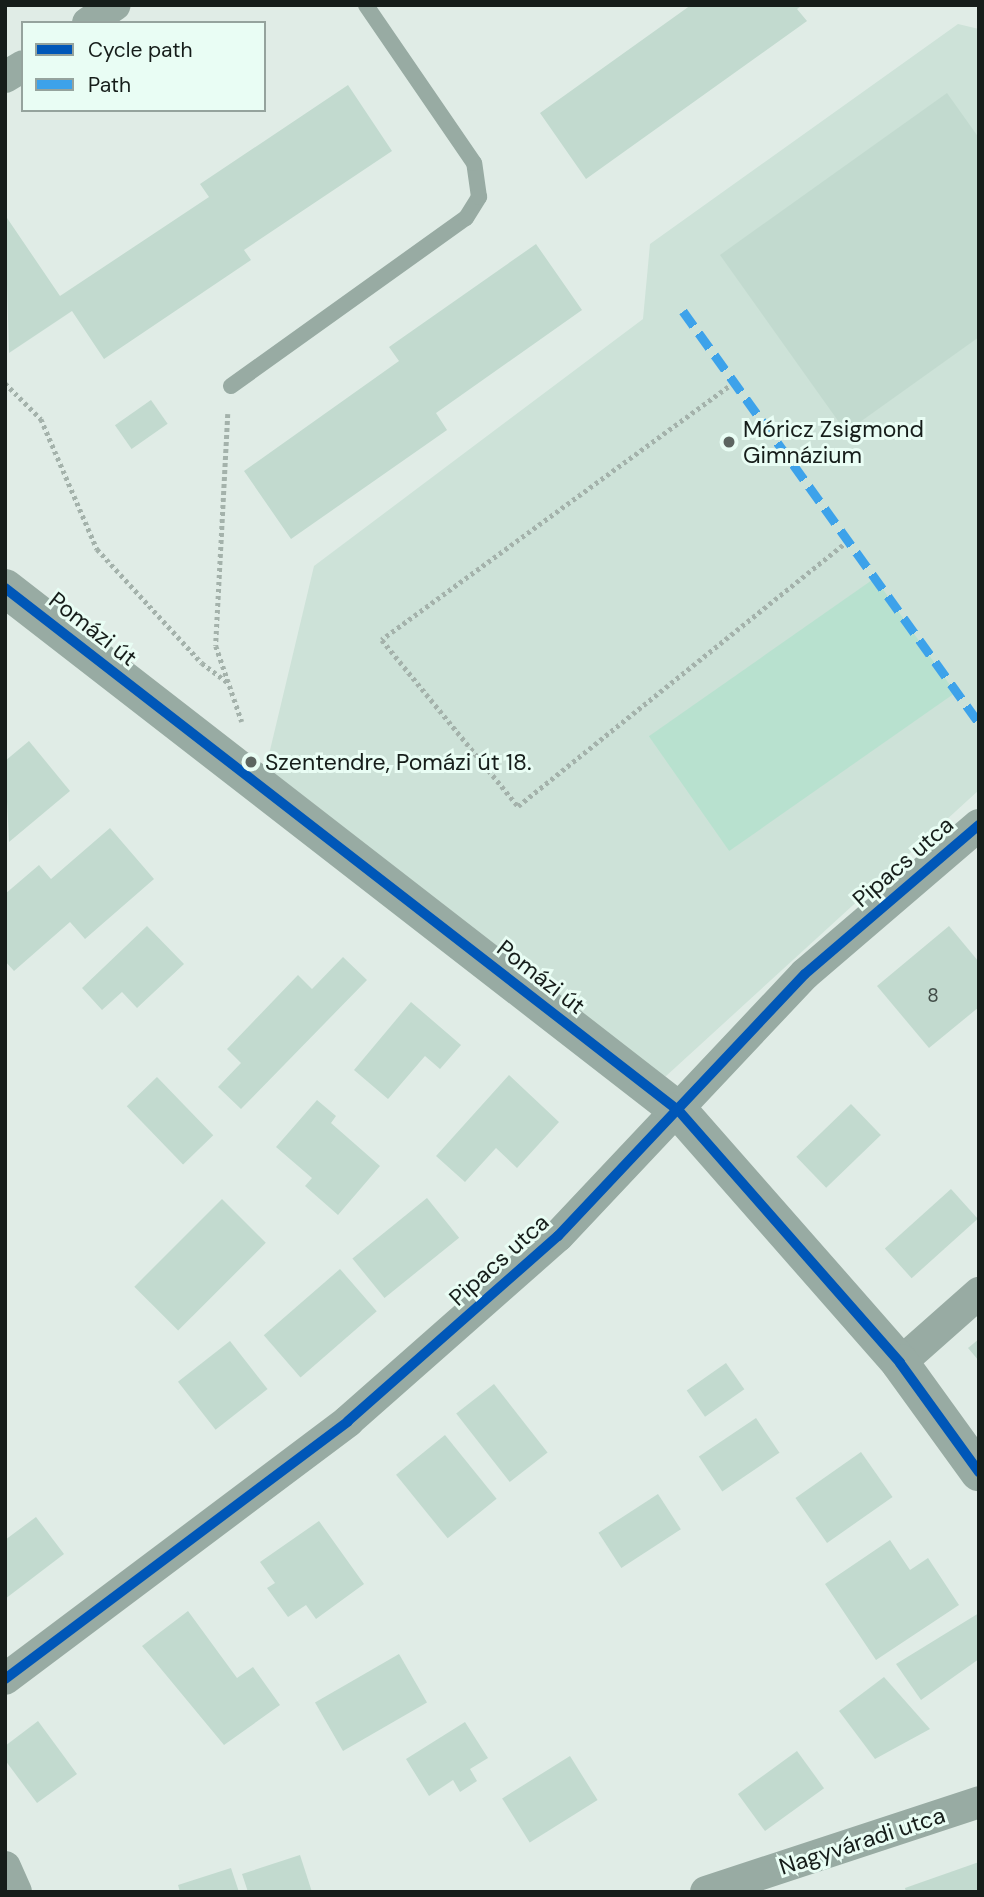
<!DOCTYPE html>
<html>
<head>
<meta charset="utf-8">
<style>
  body { margin:0 }
  #map { position:relative; width:984px; height:1897px; overflow:hidden; background:#e0ece6; font-family:"DM Sans",sans-serif }
  div>[style] { position:absolute }
  .built>* { inset:0; background:#cde2d8 }
  .green>* { inset:0; background:#b8e1cf; transform-origin:0 0 }
  .building>* { inset:0; background:#c2dacf; transform-origin:0 0 }
  .path>* { height:4.5px; margin-top:-2.25px; transform-origin:0; background:repeating-linear-gradient(90deg,#a4b2ab 0 3.5px,transparent 0 7px) }
  .service>* { height:16px; margin:-8px; padding:0 8px; transform-origin:8px; border-radius:8px; background:#98aba3 }
  .minor>* { height:32px; margin:-16px; padding:0 16px; transform-origin:16px; border-radius:16px; background:#98aba3 }
  .tertiary>* { height:38px; margin:-19px; padding:0 19px; transform-origin:19px; border-radius:19px; background:#98aba3 }
  .quiet>* { height:9px; margin-top:-4.5px; transform-origin:0; background:repeating-linear-gradient(90deg,#3da2ea 0 18px,transparent 0 27px) }
  .cycleway>* { height:10px; margin:-5px; padding:0 5px; transform-origin:5px; border-radius:5px; background:#0057b8 }
  .dots>* { width:19px; height:19px; translate:-50% -50%; box-sizing:border-box; border:4px solid #e9fdf4; border-radius:50% }
  span { translate:-50% -50%; white-space:nowrap; text-align:center; line-height:1.15; -webkit-text-stroke:6px #e9fdf4; paint-order:stroke }
  .number-label { font-size:19px; color:#414c47 }
  .number-label span { -webkit-text-stroke-width:0 }
  .poi-label { font-size:23px; color:#161d1a }
  .left { translate:0 -50%; text-align:left }
  .street-label { font-size:23px; color:#161d1a }
  .frame { position:absolute; inset:0; border:7px solid #161d1a; pointer-events:none }
  .legend { position:absolute; left:21px; top:21px; width:245px; height:91px; box-sizing:border-box; background:#e9fdf4; border:2px solid #95a39d; margin:0; padding:9px 12px; list-style:none; font-size:21px; color:#161d1a }
  .legend li { display:flex; align-items:center; gap:14px; height:35px }
  .legend b { width:35px; border:2px solid #95a39d }
</style>
</head>
<body>
<div id="map">
  <div class="built">
    <div style="clip-path:polygon(958px 24px,979px 29px,979px 790px,665px 1077px,266px 767px,314px 566px,643px 319px,650px 244px)"></div>
  </div>
  <div class="green">
    <div style="left:875px;top:578px;width:140px;height:276px;rotate:55deg"></div>
  </div>
  <div class="building">
    <div style="clip-path:polygon(691px 5px,803px 5px,797px 9px,807px 21px,586px 179px,540px 113px)"></div>
    <div style="clip-path:polygon(348px 85px,392px 151px,244px 250px,251px 260px,104px 359px,72px 311px,9px 353px,5px 215px,60px 296px,209px 197px,200px 184px)"></div>
    <div style="clip-path:polygon(947px 93px,979px 138px,979px 337px,846px 432px,720px 255px)"></div>
    <div style="clip-path:polygon(536px 244px,582px 310px,436px 413px,447px 430px,291px 539px,244px 471px,399px 361px,389px 347px)"></div>
    <div style="left:151px;top:400px;width:29px;height:44px;rotate:55deg"></div>
    <div style="clip-path:polygon(29px 741px,70px 791px,9px 842px,5px 761px)"></div>
    <div style="clip-path:polygon(110px 828px,154px 879px,85px 939px,70px 922px,14px 971px,5px 961px,5px 894px,39px 865px,51px 879px)"></div>
    <div style="clip-path:polygon(147px 926px,184px 964px,137px 1008px,122px 992px,102px 1010px,82px 988px)"></div>
    <div style="clip-path:polygon(949px 926px,979px 962px,979px 1007px,929px 1048px,877px 986px)"></div>
    <div style="clip-path:polygon(343px 957px,367px 980px,241px 1109px,218px 1087px,241px 1063px,227px 1049px,298px 975px,312px 989px)"></div>
    <div style="clip-path:polygon(411px 1002px,461px 1045px,440px 1069px,425px 1056px,388px 1099px,354px 1070px)"></div>
    <div style="clip-path:polygon(509px 1075px,559px 1122px,517px 1168px,496px 1148px,465px 1182px,436px 1156px)"></div>
    <div style="left:157px;top:1077px;width:81px;height:42px;rotate:46deg"></div>
    <div style="clip-path:polygon(317px 1100px,336px 1116px,331px 1123px,380px 1166px,338px 1215px,305px 1186px,312px 1178px,276px 1147px)"></div>
    <div style="left:851px;top:1104px;width:43px;height:76px;rotate:46deg"></div>
    <div style="left:951px;top:1189px;width:40px;height:89px;rotate:48deg"></div>
    <div style="left:427px;top:1198px;width:51px;height:96px;rotate:51deg"></div>
    <div style="left:222px;top:1199px;width:62px;height:124px;rotate:45deg"></div>
    <div style="left:340px;top:1269px;width:56px;height:101px;rotate:49deg"></div>
    <div style="clip-path:polygon(979px 1339px,979px 1361px,968px 1348px)"></div>
    <div style="left:230px;top:1341px;width:61px;height:66px;rotate:52deg"></div>
    <div style="left:726px;top:1363px;width:32px;height:48px;rotate:55deg"></div>
    <div style="left:494px;top:1384px;width:87px;height:48px;rotate:52deg"></div>
    <div style="left:756px;top:1418px;width:42px;height:69px;rotate:56deg"></div>
    <div style="left:445px;top:1435px;width:82px;height:63px;rotate:51deg"></div>
    <div style="left:861px;top:1452px;width:55px;height:80px;rotate:55deg"></div>
    <div style="left:658px;top:1494px;width:42px;height:71px;rotate:57deg"></div>
    <div style="clip-path:polygon(36px 1517px,64px 1554px,5px 1599px,5px 1540px)"></div>
    <div style="clip-path:polygon(319px 1521px,364px 1584px,316px 1619px,306px 1605px,288px 1617px,267px 1588px,275px 1583px,260px 1562px)"></div>
    <div style="clip-path:polygon(890px 1540px,910px 1570px,928px 1558px,959px 1605px,876px 1660px,825px 1584px)"></div>
    <div style="clip-path:polygon(188px 1611px,237px 1678px,253px 1667px,280px 1705px,224px 1745px,142px 1646px)"></div>
    <div style="clip-path:polygon(979px 1613px,979px 1659px,921px 1700px,896px 1664px)"></div>
    <div style="left:399px;top:1654px;width:56px;height:97px;rotate:60deg"></div>
    <div style="clip-path:polygon(884px 1677px,930px 1729px,875px 1759px,839px 1711px)"></div>
    <div style="clip-path:polygon(38px 1721px,77px 1774px,37px 1803px,5px 1760px,5px 1746px)"></div>
    <div style="clip-path:polygon(465px 1722px,488px 1758px,470px 1769px,477px 1781px,460px 1792px,453px 1780px,429px 1796px,406px 1759px)"></div>
    <div style="left:797px;top:1751px;width:46px;height:73px;rotate:54deg"></div>
    <div style="left:570px;top:1756px;width:52px;height:80px;rotate:58deg"></div>
    <div style="clip-path:polygon(300px 1855px,312px 1892px,248px 1892px,242px 1874px)"></div>
    <div style="clip-path:polygon(979px 1862px,979px 1892px,906px 1892px,905px 1888px)"></div>
    <div style="clip-path:polygon(231px 1868px,239px 1892px,180px 1892px,178px 1885px)"></div>
  </div>
  <div class="path">
    <div style="left:5px;top:383px;width:51px;rotate:45deg"></div>
    <div style="left:41px;top:419px;width:142px;rotate:66.7deg"></div>
    <div style="left:97px;top:549px;width:155px;rotate:47.4deg"></div>
    <div style="left:202px;top:663px;width:34px;rotate:37deg"></div>
    <div style="left:734px;top:383px;width:436px;rotate:143.9deg"></div>
    <div style="left:382px;top:640px;width:215px;rotate:50.7deg"></div>
    <div style="left:518px;top:806px;width:423px;rotate:-38.8deg"></div>
    <div style="left:228px;top:414px;width:232px;rotate:93deg"></div>
    <div style="left:216px;top:646px;width:80px;rotate:71.1deg"></div>
  </div>
  <div class="service">
    <div style="left:231px;top:386px;width:289px;rotate:-35.6deg"></div>
    <div style="left:466px;top:218px;width:25px;rotate:-58deg"></div>
    <div style="left:479px;top:197px;width:34px;rotate:-98deg"></div>
    <div style="left:474px;top:163px;width:191px;rotate:-124.4deg"></div>
  </div>
  <div class="minor">
    <div style="left:88px;top:23px;width:32px;rotate:-34deg"></div>
    <div style="left:5px;top:77px;width:21px;rotate:-31deg"></div>
    <div style="left:900px;top:1363px;width:106px;rotate:-41.5deg"></div>
    <div style="left:5px;top:1679px;width:429px;rotate:-36.9deg"></div>
    <div style="left:348px;top:1421px;width:280px;rotate:-41.4deg"></div>
    <div style="left:558px;top:1236px;width:360px;rotate:-46.7deg"></div>
    <div style="left:805px;top:974px;width:229px;rotate:-40.6deg"></div>
    <div style="left:5px;top:1867px;width:27px;rotate:66deg"></div>
    <div style="left:706px;top:1892px;width:287px;rotate:-18.2deg"></div>
  </div>
  <div class="tertiary">
    <div style="left:5px;top:588px;width:853px;rotate:37.81deg"></div>
    <div style="left:679px;top:1111px;width:335px;rotate:48.7deg"></div>
    <div style="left:900px;top:1363px;width:135px;rotate:54.1deg"></div>
  </div>
  <div class="quiet">
    <div style="left:683px;top:311px;width:507px;rotate:54.3deg"></div>
  </div>
  <div class="cycleway">
    <div style="left:5px;top:588px;width:853px;rotate:37.81deg"></div>
    <div style="left:679px;top:1111px;width:335px;rotate:48.7deg"></div>
    <div style="left:900px;top:1363px;width:135px;rotate:54.1deg"></div>
    <div style="left:5px;top:1679px;width:429px;rotate:-36.9deg"></div>
    <div style="left:348px;top:1421px;width:280px;rotate:-41.4deg"></div>
    <div style="left:558px;top:1236px;width:360px;rotate:-46.7deg"></div>
    <div style="left:805px;top:974px;width:229px;rotate:-40.6deg"></div>
  </div>
  <div class="dots">
    <div style="left:729px;top:442px;background:#5d6561"></div>
    <div style="left:251px;top:762px;background:#5d6561"></div>
  </div>
  <div class="number-label">
    <span style="left:933px;top:996px">8</span>
  </div>
  <div class="poi-label">
    <span class="left" style="left:743px;top:442px">Móricz Zsigmond<br>Gimnázium</span>
    <span class="left" style="left:265px;top:762px">Szentendre, Pomázi út 18.</span>
  </div>
  <div class="street-label">
    <span style="left:93px;top:629px;rotate:38deg">Pomázi út</span>
    <span style="left:903px;top:862px;rotate:-41deg">Pipacs utca</span>
    <span style="left:541px;top:977px;rotate:38deg">Pomázi út</span>
    <span style="left:499px;top:1260px;rotate:-42deg">Pipacs utca</span>
    <span style="left:862px;top:1841px;rotate:-18deg">Nagyváradi utca</span>
  </div>
  <div class="frame"></div>
  <ul class="legend">
  <li><b style="height:9px;background:#0057b8"></b>Cycle path</li>
  <li><b style="height:9px;background:#3da2ea"></b>Path</li>
  </ul>
</div>
</body>
</html>
